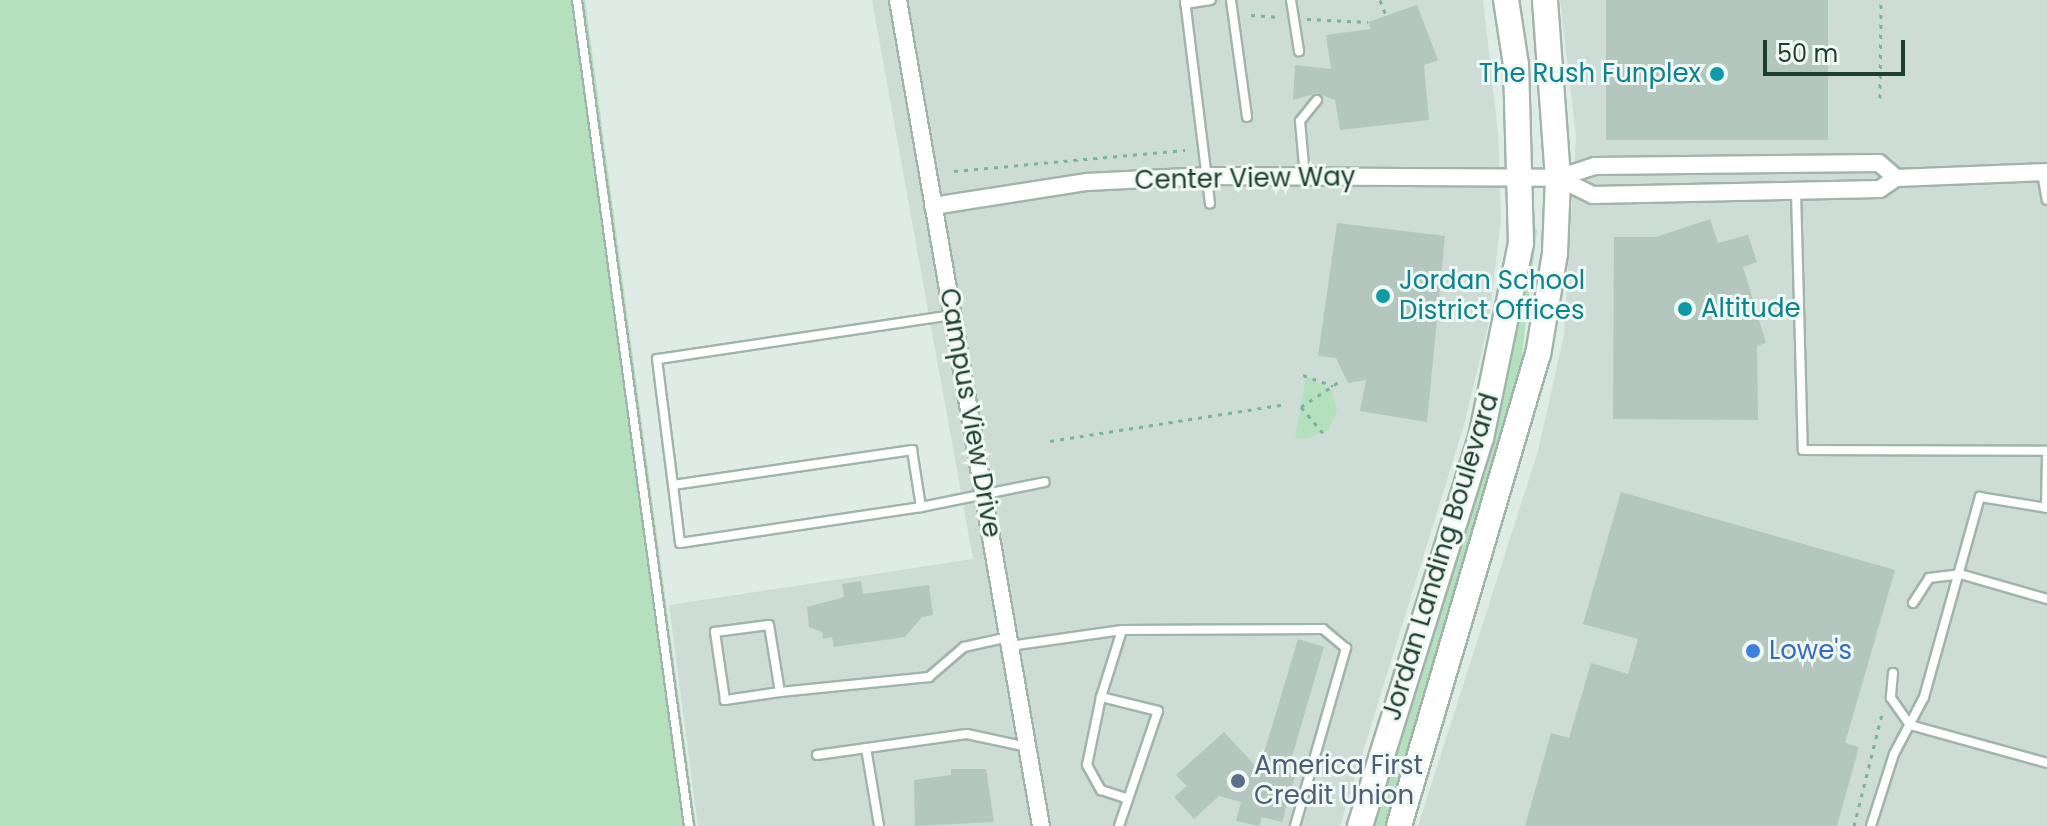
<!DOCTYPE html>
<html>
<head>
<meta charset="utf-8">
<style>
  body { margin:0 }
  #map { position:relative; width:2047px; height:826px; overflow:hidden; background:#dfece5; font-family:Poppins,sans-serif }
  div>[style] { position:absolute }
  .built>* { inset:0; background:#cddcd4 }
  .green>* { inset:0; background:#b5e0be }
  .building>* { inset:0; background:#b4c7be; transform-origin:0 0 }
  .path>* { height:3px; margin-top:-1.5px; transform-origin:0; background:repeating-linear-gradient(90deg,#7cb39e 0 4px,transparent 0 10px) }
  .roads { filter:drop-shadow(2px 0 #a1b4ac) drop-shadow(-2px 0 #a1b4ac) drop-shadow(0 2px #a1b4ac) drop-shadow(0 -2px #a1b4ac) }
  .service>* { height:8px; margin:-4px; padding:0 4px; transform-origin:4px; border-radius:4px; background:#fff }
  .minor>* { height:16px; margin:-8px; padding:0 8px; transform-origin:8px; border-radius:8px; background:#fff }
  .secondary>* { height:24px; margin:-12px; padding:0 12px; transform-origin:12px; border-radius:12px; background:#fff }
  .dots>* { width:22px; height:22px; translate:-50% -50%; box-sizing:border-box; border:4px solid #eff8f3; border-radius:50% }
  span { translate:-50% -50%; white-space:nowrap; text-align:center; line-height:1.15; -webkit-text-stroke:6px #eff8f3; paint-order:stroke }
  .culture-label { font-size:26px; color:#0d838f }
  .right { translate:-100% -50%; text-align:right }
  .left { translate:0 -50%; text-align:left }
  .street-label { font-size:26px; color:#1e3e33 }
  .shop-label { font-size:26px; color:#366cbe }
  .service-label { font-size:26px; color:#4e5e75 }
  .scale { position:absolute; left:1763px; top:40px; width:142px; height:36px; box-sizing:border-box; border:4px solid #1e3e33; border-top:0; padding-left:10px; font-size:24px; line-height:28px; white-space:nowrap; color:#1e3e33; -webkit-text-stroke:6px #eff8f3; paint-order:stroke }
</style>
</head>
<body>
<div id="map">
  <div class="built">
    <div style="clip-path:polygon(872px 0,1483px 0,1498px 132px,1501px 220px,1488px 326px,1464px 425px,1340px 826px,698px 826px,669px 605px,973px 559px)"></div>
    <div style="clip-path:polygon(1560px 0,2047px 0,2047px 826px,1418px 826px,1538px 451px,1564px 335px,1576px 136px)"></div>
  </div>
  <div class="green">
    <div style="clip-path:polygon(0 0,585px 0,696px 826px,0 826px)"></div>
    <div style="clip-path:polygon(1531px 220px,1537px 230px,1516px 405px,1390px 826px,1374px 826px,1502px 406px)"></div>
    <div style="clip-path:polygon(1306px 377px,1332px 390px,1337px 411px,1328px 430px,1308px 439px,1295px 438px)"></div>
  </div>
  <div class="building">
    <div style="left:1606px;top:0;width:222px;height:140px"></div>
    <div style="clip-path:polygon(1417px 5px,1438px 60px,1424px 65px,1429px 120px,1340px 130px,1335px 100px,1317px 93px,1293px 100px,1295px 65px,1331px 69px,1326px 35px,1371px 29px,1368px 22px)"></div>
    <div style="clip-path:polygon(1710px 219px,1718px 243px,1748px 235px,1757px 262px,1743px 267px,1766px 343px,1757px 346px,1758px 420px,1613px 419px,1614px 237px,1656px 237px)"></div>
    <div style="clip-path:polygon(1337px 223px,1445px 236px,1427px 422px,1360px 411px,1366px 380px,1348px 383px,1336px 358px,1318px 356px)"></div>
    <div style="clip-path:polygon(1621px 492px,1895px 570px,1845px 743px,1859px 747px,1837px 826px,1525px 826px,1551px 733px,1569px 738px,1591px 663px,1628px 674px,1638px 639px,1583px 624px)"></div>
    <div style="clip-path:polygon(861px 581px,863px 594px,929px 585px,933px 615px,922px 617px,905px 637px,834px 647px,832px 637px,823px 639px,822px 632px,809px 627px,807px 607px,844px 597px,842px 584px)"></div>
    <div style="clip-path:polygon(1298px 639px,1324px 647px,1287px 774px,1295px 776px,1282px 822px,1262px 817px,1259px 826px,1236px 821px,1241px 802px,1219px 796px,1194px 819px,1174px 797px,1187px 786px,1176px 775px,1224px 732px,1259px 770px)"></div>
    <div style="clip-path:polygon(951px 769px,986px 769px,994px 822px,915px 826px,914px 780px,951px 775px)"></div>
  </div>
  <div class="path">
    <div style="left:1380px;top:0;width:17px;rotate:69deg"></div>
    <div style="left:1251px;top:15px;width:28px;rotate:4deg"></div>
    <div style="left:1307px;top:19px;width:61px;rotate:2.8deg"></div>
    <div style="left:1880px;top:98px;width:98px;rotate:-89.4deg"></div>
    <div style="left:954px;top:171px;width:232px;rotate:-5.2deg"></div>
    <div style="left:1303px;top:375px;width:32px;rotate:20deg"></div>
    <div style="left:1323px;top:433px;width:34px;rotate:-130deg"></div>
    <div style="left:1301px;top:407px;width:50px;rotate:-33.7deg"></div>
    <div style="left:1050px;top:441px;width:238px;rotate:-8.9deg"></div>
    <div style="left:1854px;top:826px;width:120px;rotate:-76deg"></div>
  </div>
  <div class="roads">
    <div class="service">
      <div style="left:577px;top:0;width:834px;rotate:82.28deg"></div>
      <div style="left:1185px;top:0;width:205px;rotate:83deg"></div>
      <div style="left:1231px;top:0;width:118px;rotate:82.2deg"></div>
      <div style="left:1291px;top:0;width:52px;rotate:81.1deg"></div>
      <div style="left:1185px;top:4px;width:26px;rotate:-9deg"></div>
      <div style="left:2042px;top:173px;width:27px;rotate:80deg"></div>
      <div style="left:1305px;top:177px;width:56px;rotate:-95.1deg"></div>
      <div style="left:1300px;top:121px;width:27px;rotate:-51deg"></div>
      <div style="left:1796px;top:191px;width:259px;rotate:88.5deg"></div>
      <div style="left:1803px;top:450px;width:244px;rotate:0.2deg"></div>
      <div style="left:953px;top:315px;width:299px;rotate:171.5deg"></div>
      <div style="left:657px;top:359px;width:127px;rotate:82.8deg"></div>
      <div style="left:673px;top:485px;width:242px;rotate:-8.3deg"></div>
      <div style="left:912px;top:450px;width:58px;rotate:81deg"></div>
      <div style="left:921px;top:507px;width:126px;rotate:-11.4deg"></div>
      <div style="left:673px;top:485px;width:58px;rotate:83.1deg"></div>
      <div style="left:680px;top:543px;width:244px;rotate:-8.5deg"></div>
      <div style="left:2046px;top:508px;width:51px;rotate:-88.9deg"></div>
      <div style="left:1913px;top:603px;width:30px;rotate:-57deg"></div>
      <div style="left:1929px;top:578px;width:31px;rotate:-7deg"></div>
      <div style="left:1960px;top:574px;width:91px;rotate:16deg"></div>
      <div style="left:769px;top:625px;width:68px;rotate:80.7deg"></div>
      <div style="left:780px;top:692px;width:56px;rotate:171.7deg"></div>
      <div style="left:725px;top:700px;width:69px;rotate:-98.4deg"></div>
      <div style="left:715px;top:632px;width:54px;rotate:-7.4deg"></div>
      <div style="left:1010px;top:646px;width:113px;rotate:-8.1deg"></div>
      <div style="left:1122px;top:630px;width:201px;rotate:-0.3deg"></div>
      <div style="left:1323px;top:629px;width:30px;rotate:40deg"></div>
      <div style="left:1346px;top:648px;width:185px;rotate:106deg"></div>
      <div style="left:1893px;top:673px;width:25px;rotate:95deg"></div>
      <div style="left:1891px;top:698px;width:33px;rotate:55deg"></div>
      <div style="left:1910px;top:725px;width:142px;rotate:15.5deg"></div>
      <div style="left:780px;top:692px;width:150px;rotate:-5.7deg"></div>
      <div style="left:929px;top:677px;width:46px;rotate:-40.6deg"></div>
      <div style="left:964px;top:647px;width:45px;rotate:-12.8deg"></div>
      <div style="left:1101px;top:697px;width:69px;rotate:101.6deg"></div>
      <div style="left:1087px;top:765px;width:29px;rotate:61deg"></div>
      <div style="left:1101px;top:790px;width:28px;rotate:18deg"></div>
      <div style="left:866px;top:748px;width:79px;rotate:80.5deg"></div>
      <div style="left:817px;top:755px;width:151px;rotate:-8deg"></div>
      <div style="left:967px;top:734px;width:61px;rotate:12.2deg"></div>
      <div style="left:1119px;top:826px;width:121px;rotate:-71.3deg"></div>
      <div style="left:1158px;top:711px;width:59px;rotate:-166.2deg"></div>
      <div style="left:1101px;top:697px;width:70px;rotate:-72.6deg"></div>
      <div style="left:1871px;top:826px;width:76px;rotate:-72.3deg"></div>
      <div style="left:1894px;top:754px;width:64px;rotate:-62.2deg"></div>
      <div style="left:1924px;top:697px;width:208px;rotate:-74.4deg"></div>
      <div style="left:1980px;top:497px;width:68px;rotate:9.3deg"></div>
    </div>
    <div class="minor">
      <div style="left:898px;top:0;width:838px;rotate:80.18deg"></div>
      <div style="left:1558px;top:178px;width:39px;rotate:26deg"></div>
      <div style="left:1593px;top:195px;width:287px;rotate:-1.2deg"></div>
      <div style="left:1880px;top:189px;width:19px;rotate:-35deg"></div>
      <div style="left:1896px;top:178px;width:151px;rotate:-2.3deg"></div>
      <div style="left:933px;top:206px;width:156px;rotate:-8.9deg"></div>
      <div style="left:1087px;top:182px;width:120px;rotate:-2.9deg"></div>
      <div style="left:1207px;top:176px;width:351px;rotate:0.3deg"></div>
      <div style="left:1558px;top:178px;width:39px;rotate:-18deg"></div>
      <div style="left:1595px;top:166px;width:284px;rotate:-0.6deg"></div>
      <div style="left:1879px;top:163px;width:23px;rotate:41deg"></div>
    </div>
    <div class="secondary">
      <div style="left:1360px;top:826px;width:406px;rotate:-72.7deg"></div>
      <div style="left:1481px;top:438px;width:199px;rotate:-78.4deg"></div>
      <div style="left:1521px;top:243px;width:178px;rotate:-91.6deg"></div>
      <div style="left:1516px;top:65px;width:66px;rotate:-98.7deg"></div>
      <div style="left:1399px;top:826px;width:491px;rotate:-73.6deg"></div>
      <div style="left:1538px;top:355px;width:103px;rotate:-80.5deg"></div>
      <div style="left:1555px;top:253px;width:75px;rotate:-87.7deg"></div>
      <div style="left:1558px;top:178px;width:178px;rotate:-94.2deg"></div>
    </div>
  </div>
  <div class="dots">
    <div style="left:1717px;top:74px;background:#0f9aa8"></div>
    <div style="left:1383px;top:296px;background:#0f9aa8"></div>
    <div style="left:1685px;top:309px;background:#0f9aa8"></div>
    <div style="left:1753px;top:651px;background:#3f7fe0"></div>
    <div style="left:1238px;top:781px;background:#5c6f8a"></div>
  </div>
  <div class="culture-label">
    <span class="right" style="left:1701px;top:74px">The Rush Funplex</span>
    <span class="left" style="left:1399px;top:296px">Jordan School<br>District Offices</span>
    <span class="left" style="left:1701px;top:309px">Altitude</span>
  </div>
  <div class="street-label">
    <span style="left:1245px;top:179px;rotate:-1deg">Center View Way</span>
    <span style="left:970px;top:413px;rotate:80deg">Campus View Drive</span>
    <span style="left:1441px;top:557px;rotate:-73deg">Jordan Landing Boulevard</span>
  </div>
  <div class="shop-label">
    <span class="left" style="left:1769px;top:651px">Lowe's</span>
  </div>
  <div class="service-label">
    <span class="left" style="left:1254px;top:781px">America First<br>Credit Union</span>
  </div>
  <div class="scale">50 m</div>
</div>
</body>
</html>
